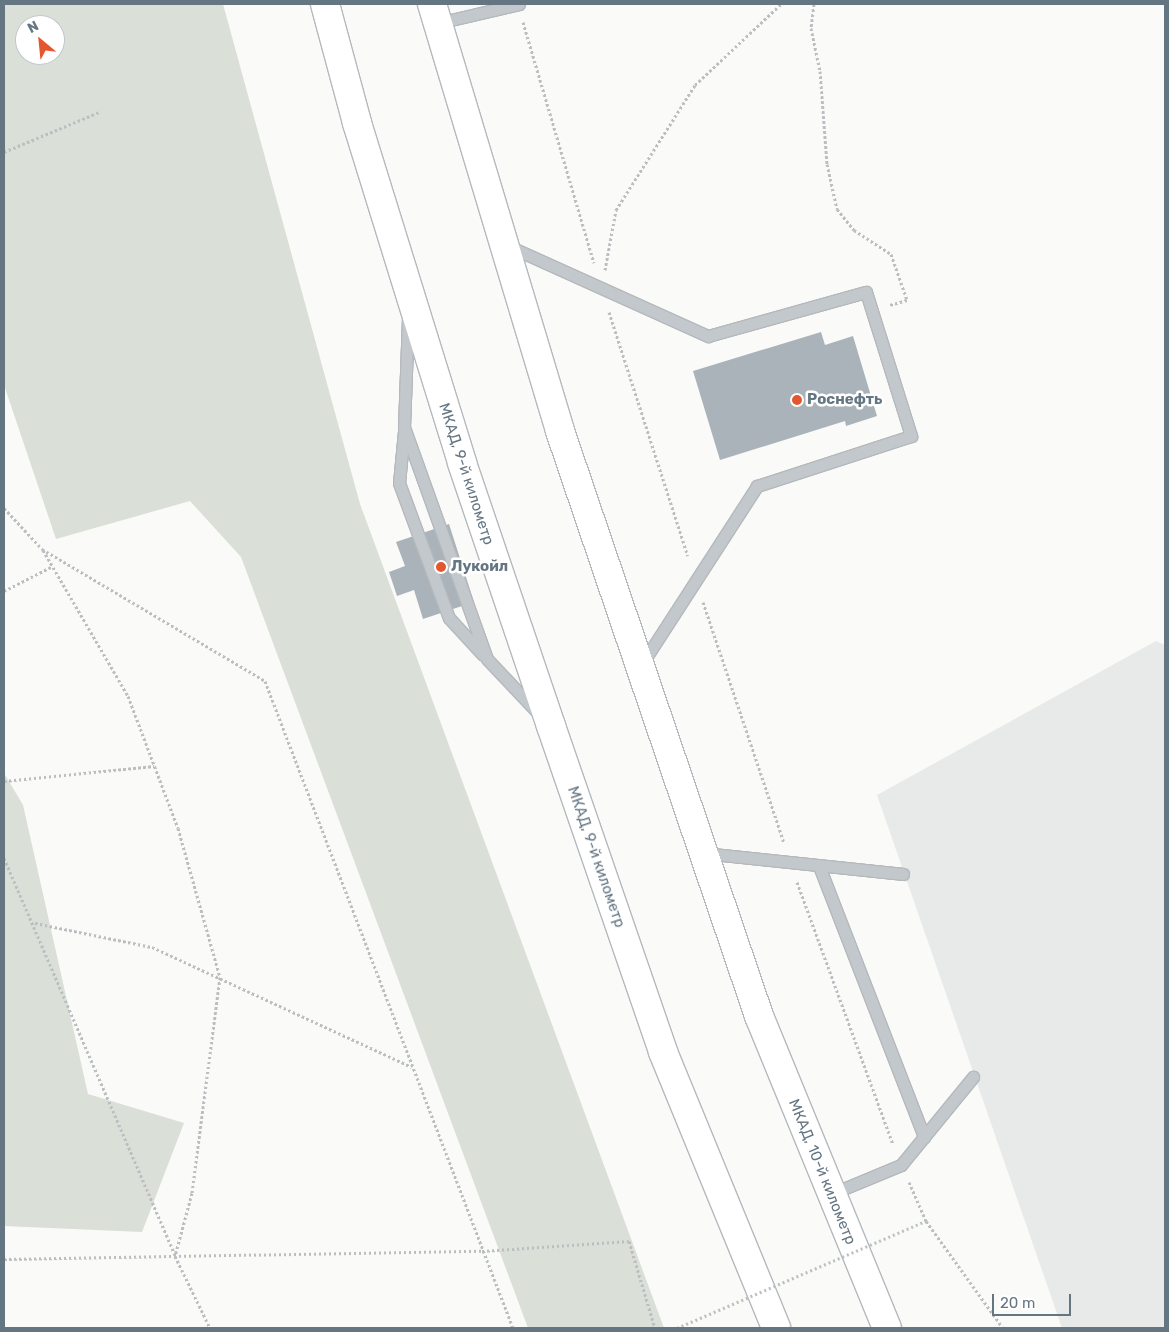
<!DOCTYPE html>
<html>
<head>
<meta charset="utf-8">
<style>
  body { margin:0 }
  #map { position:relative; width:1169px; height:1332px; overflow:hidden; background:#fafaf8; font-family:Rubik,sans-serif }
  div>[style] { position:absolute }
  .built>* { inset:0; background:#e8e9e9 }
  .green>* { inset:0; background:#dadfd7 }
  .building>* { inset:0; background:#aab3b9 }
  .path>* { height:3px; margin-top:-1.5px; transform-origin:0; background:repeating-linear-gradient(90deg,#bbbfc2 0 2.5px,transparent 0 5px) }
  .roads { filter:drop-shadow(1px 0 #b4b9bd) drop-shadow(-1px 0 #b4b9bd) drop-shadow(0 1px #b4b9bd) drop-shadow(0 -1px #b4b9bd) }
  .lane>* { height:11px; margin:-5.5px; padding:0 5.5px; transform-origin:5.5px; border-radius:5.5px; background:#c3c8cc }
  .highway>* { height:28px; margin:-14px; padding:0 14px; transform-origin:14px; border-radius:14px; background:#fff }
  .path-bridge>* { height:3px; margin-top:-1.5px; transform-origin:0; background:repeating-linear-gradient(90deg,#bbbfc2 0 2.5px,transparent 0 5px) }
  .dots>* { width:14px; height:14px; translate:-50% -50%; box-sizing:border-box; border:2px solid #fff; border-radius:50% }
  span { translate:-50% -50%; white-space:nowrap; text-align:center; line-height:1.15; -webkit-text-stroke:5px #fff; paint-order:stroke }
  .poi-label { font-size:15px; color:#657683; font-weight:700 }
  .left { translate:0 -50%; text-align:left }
  .street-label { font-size:15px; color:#657683 }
  .frame { position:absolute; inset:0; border:5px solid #657683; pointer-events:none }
  .north { position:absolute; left:15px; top:15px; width:50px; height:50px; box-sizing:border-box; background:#fff; border:1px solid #c1c8cd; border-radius:50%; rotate:332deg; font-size:14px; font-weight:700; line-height:20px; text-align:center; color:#657683 }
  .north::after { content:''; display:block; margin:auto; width:18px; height:22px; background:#e4572e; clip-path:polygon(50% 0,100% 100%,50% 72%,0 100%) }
  .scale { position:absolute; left:992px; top:1294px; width:79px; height:22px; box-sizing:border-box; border:2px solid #657683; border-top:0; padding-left:6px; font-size:15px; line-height:18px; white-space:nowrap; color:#657683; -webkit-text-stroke:4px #fff; paint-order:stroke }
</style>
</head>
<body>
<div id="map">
  <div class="built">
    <div style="clip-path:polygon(1156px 641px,1165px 645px,1165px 1328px,1062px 1328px,877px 795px)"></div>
  </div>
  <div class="green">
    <div style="clip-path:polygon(evenodd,4px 4px,223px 4px,360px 504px,664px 1328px,528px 1328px,241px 557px,190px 501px,56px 539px,4px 385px,4px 4px,25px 25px,55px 25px,55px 55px,25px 55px,25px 25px)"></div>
    <div style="clip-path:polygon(4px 773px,23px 805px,88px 1094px,184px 1123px,142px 1232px,4px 1226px)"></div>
  </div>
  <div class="building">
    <div style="clip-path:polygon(821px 332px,825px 345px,853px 336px,877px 416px,846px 426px,845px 421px,720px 460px,693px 371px)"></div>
    <div style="clip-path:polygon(449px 524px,474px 602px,423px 619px,414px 590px,397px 596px,389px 572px,405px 566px,396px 542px)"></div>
  </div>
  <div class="path">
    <div style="left:814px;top:4px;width:24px;rotate:97deg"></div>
    <div style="left:811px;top:28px;width:44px;rotate:78.2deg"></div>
    <div style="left:820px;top:71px;width:93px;rotate:85.7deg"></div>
    <div style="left:827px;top:164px;width:46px;rotate:77.5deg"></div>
    <div style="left:837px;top:209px;width:27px;rotate:51deg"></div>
    <div style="left:854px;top:230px;width:44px;rotate:33deg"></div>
    <div style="left:891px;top:254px;width:49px;rotate:70.8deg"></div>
    <div style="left:907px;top:300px;width:19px;rotate:164deg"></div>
    <div style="left:523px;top:22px;width:251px;rotate:73.6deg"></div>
    <div style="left:4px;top:152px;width:103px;rotate:-22.8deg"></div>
    <div style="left:605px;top:270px;width:61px;rotate:-79.6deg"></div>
    <div style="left:616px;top:210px;width:148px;rotate:-57.7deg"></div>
    <div style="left:695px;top:85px;width:118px;rotate:-43.3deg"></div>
    <div style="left:609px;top:312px;width:256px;rotate:72.1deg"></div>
    <div style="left:4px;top:508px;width:56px;rotate:47.2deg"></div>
    <div style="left:42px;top:549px;width:259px;rotate:30.6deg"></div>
    <div style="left:265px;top:681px;width:693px;rotate:69.03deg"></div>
    <div style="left:43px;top:550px;width:169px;rotate:59.8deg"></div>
    <div style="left:128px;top:696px;width:141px;rotate:69.3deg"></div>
    <div style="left:178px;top:828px;width:155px;rotate:74.3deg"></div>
    <div style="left:220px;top:977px;width:218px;rotate:97.4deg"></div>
    <div style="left:192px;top:1193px;width:65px;rotate:105.1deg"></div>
    <div style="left:4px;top:591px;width:53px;rotate:-27.1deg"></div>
    <div style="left:703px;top:602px;width:254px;rotate:71.4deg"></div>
    <div style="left:4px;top:781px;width:151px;rotate:-5.7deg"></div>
    <div style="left:4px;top:858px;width:433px;rotate:66.7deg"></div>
    <div style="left:175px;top:1256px;width:80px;rotate:64.1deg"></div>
    <div style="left:797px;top:882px;width:279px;rotate:69.9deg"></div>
    <div style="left:35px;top:923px;width:119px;rotate:11.6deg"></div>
    <div style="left:152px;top:947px;width:286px;rotate:24.8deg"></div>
    <div style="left:909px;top:1182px;width:43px;rotate:66.4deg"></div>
    <div style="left:926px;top:1221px;width:132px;rotate:54.3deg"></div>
    <div style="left:4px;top:1259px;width:478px;rotate:-1deg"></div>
    <div style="left:482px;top:1251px;width:147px;rotate:-3.9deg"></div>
    <div style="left:629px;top:1241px;width:91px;rotate:73.4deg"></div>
  </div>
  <div class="roads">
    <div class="lane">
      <div style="left:438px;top:23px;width:83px;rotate:-13.2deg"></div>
      <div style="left:506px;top:245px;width:222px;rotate:24.3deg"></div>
      <div style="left:708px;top:336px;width:164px;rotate:-15.6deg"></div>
      <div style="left:866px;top:292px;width:151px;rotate:72.6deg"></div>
      <div style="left:911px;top:436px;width:162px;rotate:162deg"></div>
      <div style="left:757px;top:486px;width:212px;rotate:122.9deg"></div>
      <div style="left:408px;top:318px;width:109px;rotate:92.1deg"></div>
      <div style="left:404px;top:427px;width:246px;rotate:70.3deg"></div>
      <div style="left:487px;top:659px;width:76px;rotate:46.6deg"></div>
      <div style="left:404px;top:431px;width:52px;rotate:95.5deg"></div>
      <div style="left:399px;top:483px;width:144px;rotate:69.7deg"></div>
      <div style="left:449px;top:618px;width:50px;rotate:47.4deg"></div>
      <div style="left:704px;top:853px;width:200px;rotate:6deg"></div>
      <div style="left:819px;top:866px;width:291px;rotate:68.8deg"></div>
      <div style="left:831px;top:1194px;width:76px;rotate:-22.5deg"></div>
      <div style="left:901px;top:1165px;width:114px;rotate:-50.7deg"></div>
    </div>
    <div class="highway">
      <div style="left:325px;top:4px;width:123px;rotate:74.9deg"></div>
      <div style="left:357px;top:123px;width:356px;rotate:72.8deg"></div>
      <div style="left:462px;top:463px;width:278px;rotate:71.3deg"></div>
      <div style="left:551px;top:726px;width:345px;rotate:71deg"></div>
      <div style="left:663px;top:1052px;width:298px;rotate:67.7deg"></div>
      <div style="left:432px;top:4px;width:446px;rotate:73.3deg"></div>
      <div style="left:560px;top:431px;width:618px;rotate:71.21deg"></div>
      <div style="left:759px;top:1016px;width:337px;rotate:67.7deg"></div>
    </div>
  </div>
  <div class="path-bridge">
    <div style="left:677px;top:1328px;width:271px;rotate:-23.3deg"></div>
  </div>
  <div class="dots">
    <div style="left:797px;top:400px;background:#e4572e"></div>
    <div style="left:441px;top:567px;background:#e4572e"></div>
  </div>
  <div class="poi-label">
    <span class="left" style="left:807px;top:400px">Роснефть</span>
    <span class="left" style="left:451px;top:567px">Лукойл</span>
  </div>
  <div class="street-label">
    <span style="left:466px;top:474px;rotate:72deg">МКАД, 9-й километр</span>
    <span style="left:596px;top:857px;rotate:71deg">МКАД, 9-й километр</span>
    <span style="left:822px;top:1172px;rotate:68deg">МКАД, 10-й километр</span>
  </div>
  <div class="frame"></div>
  <div class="north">N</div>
  <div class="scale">20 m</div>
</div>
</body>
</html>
